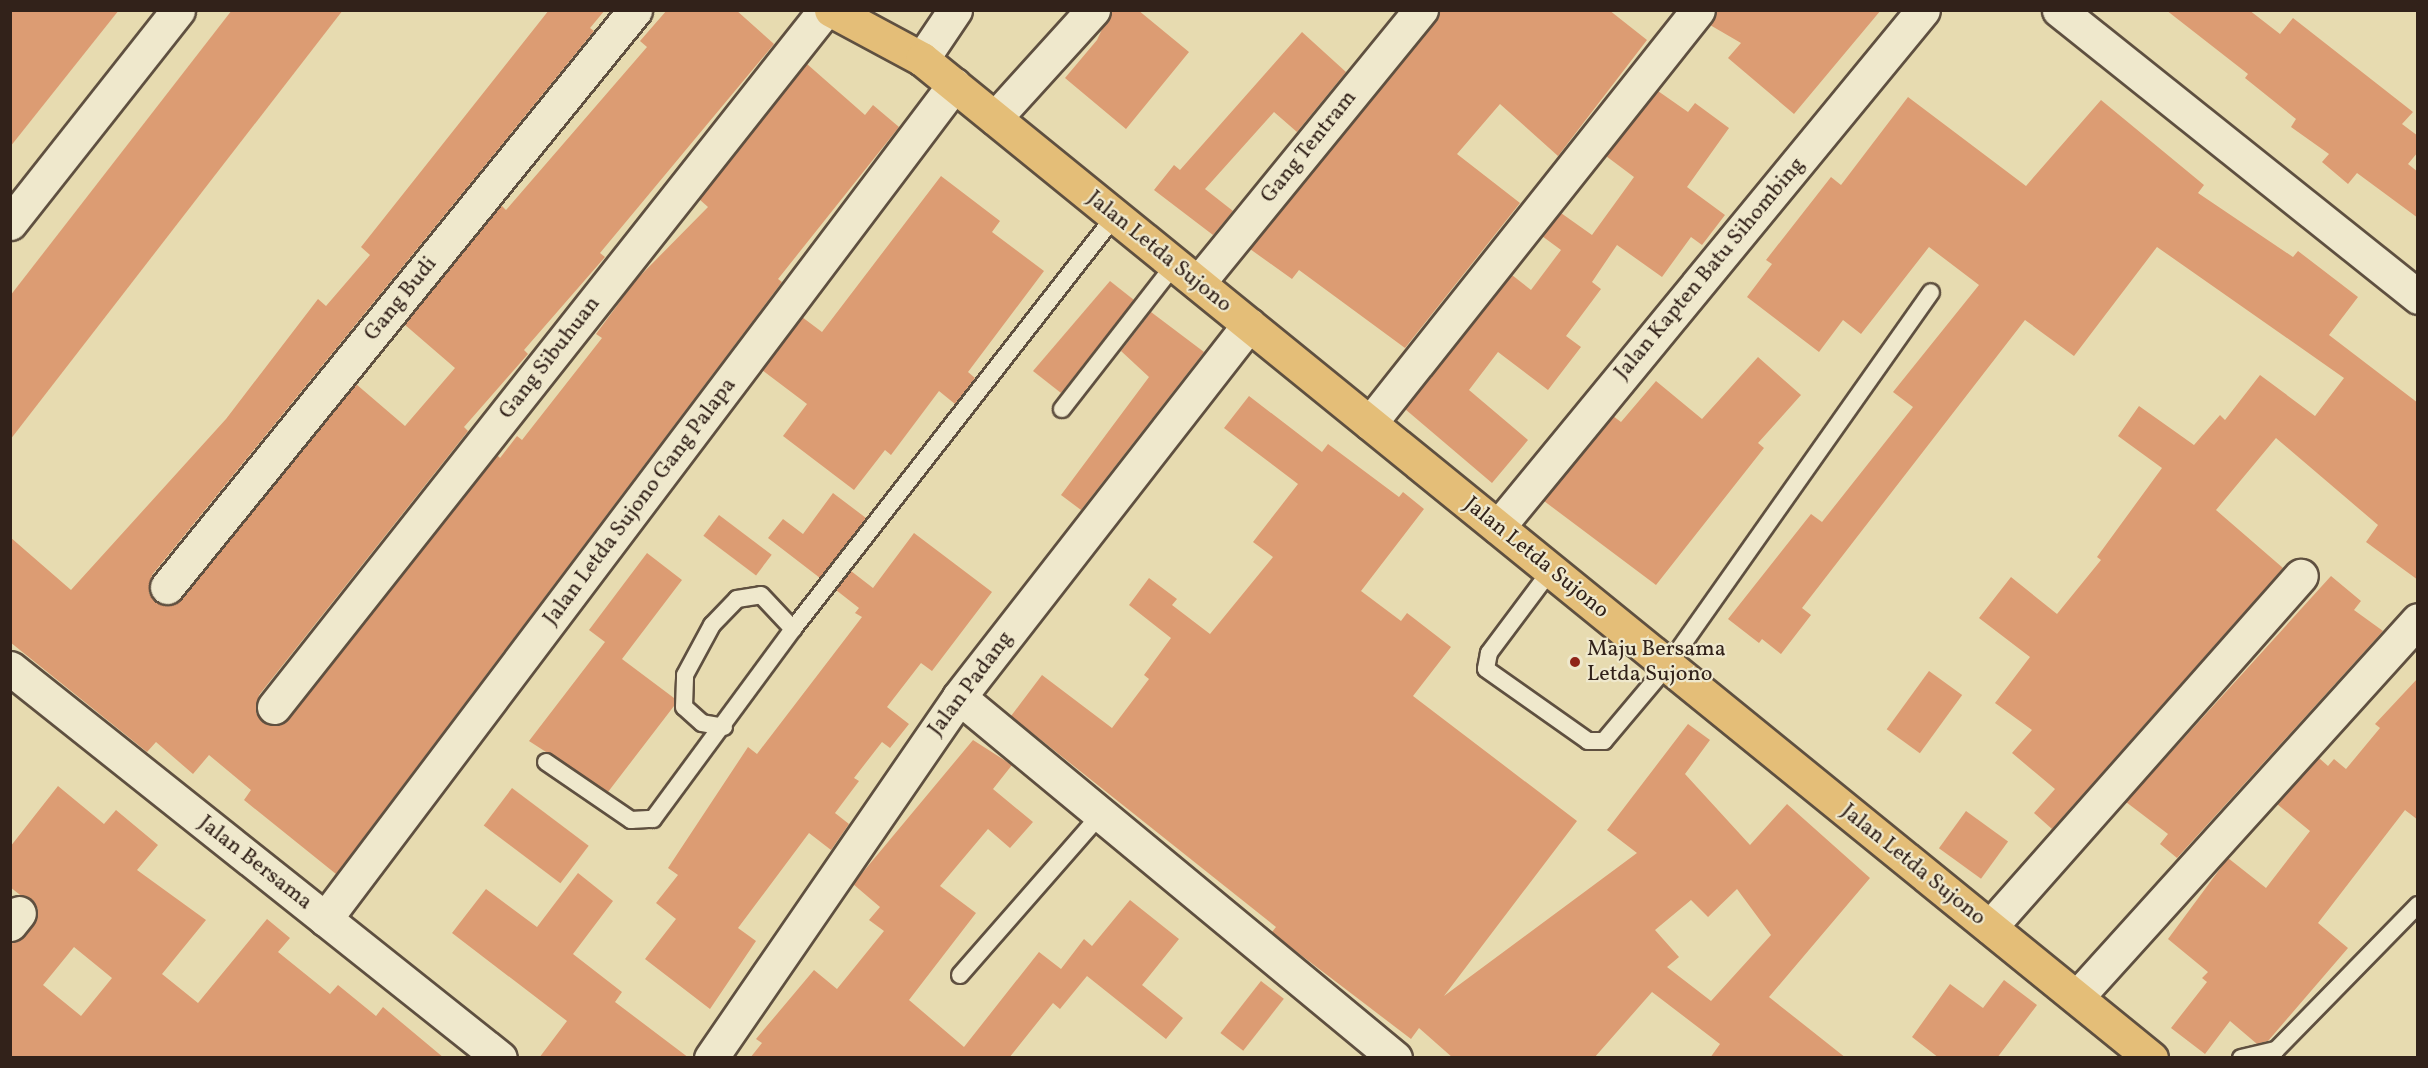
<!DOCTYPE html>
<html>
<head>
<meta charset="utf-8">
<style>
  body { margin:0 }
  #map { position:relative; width:2428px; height:1068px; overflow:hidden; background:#e7dbb0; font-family:Vollkorn,serif }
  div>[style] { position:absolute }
  .building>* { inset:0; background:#dc9c73; transform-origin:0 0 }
  .roads { filter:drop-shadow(2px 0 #5f5040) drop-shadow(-2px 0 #5f5040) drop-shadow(0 2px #5f5040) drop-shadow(0 -2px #5f5040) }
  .service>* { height:16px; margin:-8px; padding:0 8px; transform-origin:8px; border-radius:8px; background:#efe8cc }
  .minor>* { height:33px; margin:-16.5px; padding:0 16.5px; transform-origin:16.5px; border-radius:16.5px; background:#efe8cc }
  .tertiary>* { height:33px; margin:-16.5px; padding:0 16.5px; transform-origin:16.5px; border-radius:16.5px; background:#efe8cc }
  .trunk>* { height:33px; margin:-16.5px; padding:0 16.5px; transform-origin:16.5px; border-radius:16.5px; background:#e4be78 }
  .dots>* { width:16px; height:16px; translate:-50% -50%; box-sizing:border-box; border:3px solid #efe8cc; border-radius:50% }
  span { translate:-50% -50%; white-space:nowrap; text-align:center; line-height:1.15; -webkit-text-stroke:4.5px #efe8cc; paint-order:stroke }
  .street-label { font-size:22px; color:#32221a }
  .poi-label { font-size:22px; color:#32221a }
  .left { translate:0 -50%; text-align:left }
  .frame { position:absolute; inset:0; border:12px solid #32221a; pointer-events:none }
</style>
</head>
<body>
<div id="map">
  <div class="building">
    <div style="clip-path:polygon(10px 10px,119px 10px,10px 147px)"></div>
    <div style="clip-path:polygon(232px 10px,343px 10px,10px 440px,10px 296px)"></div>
    <div style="clip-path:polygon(549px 10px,605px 10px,590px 28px,594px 31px,152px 575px,149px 593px,156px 602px,173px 605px,182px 599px,356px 384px,405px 426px,455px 368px,404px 324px,501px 205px,506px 210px,647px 47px,640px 41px,667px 10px,736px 10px,774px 44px,600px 253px,605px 257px,524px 350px,528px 354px,464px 427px,468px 431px,259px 695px,256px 713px,271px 725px,289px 719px,497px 455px,500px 458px,517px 436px,522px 440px,602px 338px,596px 334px,636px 280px,708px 207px,699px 199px,807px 64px,865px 115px,873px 105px,899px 127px,778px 279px,782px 282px,336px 874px,244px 800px,251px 790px,209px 755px,193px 774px,156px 742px,147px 752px,10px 642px,10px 537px,71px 590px,226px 419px,318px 299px,326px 306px,370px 255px,361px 247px)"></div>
    <div style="clip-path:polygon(1111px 10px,1138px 10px,1189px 52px,1126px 129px,1065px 78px,1097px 40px)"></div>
    <div style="clip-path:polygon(1439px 10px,1609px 10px,1647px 40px,1558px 156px,1500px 104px,1457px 154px,1520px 203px,1405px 348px,1299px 270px,1292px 279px,1250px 249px)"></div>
    <div style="clip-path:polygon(1716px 10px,1881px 10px,1794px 114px,1728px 58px,1741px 43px,1710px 25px)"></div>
    <div style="clip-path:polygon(2166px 10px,2249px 10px,2280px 34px,2293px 18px,2413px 112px,2402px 124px,2418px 136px,2418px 152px,2408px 164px,2418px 172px,2418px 218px,2357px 173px,2348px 184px,2322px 162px,2329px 154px,2291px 127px,2296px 119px,2245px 78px,2248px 74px)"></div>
    <div style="clip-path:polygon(1302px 32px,1346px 72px,1297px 132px,1274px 112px,1205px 189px,1233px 211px,1213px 235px,1154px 190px,1174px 165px,1180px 170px)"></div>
    <div style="clip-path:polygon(1658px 91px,1688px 112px,1695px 103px,1729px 128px,1687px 187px,1725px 215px,1702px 245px,1691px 237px,1662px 277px,1617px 245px,1592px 282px,1601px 289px,1566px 336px,1581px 347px,1548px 390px,1498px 352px,1469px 390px,1528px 440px,1492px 483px,1405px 409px,1512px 275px,1531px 290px,1561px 250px,1542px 236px,1561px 213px,1592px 235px,1634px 177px,1606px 156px)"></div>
    <div style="clip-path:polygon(1908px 97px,2026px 186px,2101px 100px,2204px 185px,2198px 193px,2293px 257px,2298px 251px,2358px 297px,2329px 335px,2418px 403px,2418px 580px,2366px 542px,2378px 525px,2276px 438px,2216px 510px,2283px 568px,2052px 829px,2034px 813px,2055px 789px,2012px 753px,2032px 730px,1995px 703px,2030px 657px,1979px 618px,2011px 577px,2057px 614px,2101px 560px,2097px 557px,2162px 468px,2118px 436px,2139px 406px,2194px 445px,2220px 415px,2225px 420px,2260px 375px,2315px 416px,2344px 378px,2157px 247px,2074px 356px,2025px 320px,1802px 608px,1811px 615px,1781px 654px,1762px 639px,1759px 643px,1728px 619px,1811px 514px,1822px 522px,1913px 407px,1893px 392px,1979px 285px,1929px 247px,1861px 334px,1843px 320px,1819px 352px,1747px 297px,1772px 264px,1766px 260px,1831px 177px,1841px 185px)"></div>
    <div style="clip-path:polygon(941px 176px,1000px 221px,992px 232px,1044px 271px,968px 372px,975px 378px,955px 404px,939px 391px,891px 455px,885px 450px,854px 490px,783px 436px,807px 404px,762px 370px,802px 317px,822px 332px)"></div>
    <div style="clip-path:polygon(1110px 281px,1134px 300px,1061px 393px,1033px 371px)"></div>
    <div style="clip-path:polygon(1151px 312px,1204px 352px,1081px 510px,1061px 495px,1149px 377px,1121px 351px)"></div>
    <div style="clip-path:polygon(1758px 357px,1801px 395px,1758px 443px,1764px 448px,1656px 585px,1544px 501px,1613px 416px,1621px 422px,1656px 381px,1702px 419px)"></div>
    <div style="clip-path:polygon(evenodd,1249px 396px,1322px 452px,1328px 444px,1399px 497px,1403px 492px,1424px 509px,1361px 591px,1401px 621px,1407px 613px,1451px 647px,1413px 696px,1577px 821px,1444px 996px,1637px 853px,1607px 830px,1688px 724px,1710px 740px,1685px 774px,1750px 845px,1787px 804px,1870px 878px,1769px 997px,1846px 1058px,1710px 1058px,1720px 1044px,1652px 992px,1594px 1058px,1453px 1058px,1419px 1028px,1411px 1039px,1293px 949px,1272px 932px,1276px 927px,1011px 716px,1042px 675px,1112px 728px,1149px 679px,1144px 675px,1171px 638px,1129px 605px,1149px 578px,1177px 599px,1172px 605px,1210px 634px,1273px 557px,1253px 542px,1298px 484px,1224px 428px,1249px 396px,1737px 889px,1771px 935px,1711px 1001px,1667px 967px,1679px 957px,1655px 930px,1691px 900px,1708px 917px,1737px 889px)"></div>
    <div style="clip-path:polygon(833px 493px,866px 518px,820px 578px,768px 538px,783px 519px,803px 534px)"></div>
    <div style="left:719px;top:515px;width:66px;height:26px;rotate:37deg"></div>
    <div style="clip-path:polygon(914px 533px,992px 592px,932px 671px,921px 663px,887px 707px,909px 724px,890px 748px,882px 742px,854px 778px,859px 781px,835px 813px,849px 824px,831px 850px,809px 833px,738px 928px,756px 941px,710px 1009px,645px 959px,676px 919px,656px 903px,678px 875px,668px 868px,748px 747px,757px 754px,862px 617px,855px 613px,859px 608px,836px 590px,851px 571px,873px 588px)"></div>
    <div style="clip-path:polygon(647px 553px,682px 580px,622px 659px,674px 698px,674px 706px,608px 792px,529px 741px,605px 642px,589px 630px)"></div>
    <div style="clip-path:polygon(2331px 576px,2361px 601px,2354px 610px,2383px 631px,2177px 858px,2160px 844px,2168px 834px,2126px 802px)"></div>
    <div style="left:1929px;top:671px;width:41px;height:72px;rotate:36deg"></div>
    <div style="clip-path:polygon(2418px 678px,2418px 820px,2405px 810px,2318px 923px,2348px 948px,2268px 1041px,2257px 1044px,2230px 1021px,2205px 1054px,2171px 1028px,2207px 982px,2202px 978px,2208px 972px,2168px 939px,2228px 858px,2266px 888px,2310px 831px,2277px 804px,2319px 758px,2328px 766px,2334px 759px,2346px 769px,2380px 728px,2375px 724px)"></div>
    <div style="clip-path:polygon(973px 740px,1012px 765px,993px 789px,1033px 822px,1010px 848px,988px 829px,940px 886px,976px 913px,909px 1000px,964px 1047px,1039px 952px,1061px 969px,1084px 939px,1092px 946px,1130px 900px,1179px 939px,1142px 985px,1183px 1018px,1166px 1039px,1087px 976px,1060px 1009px,1053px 1003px,1009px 1058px,750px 1058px,762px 1043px,756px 1039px,814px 970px,837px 989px,884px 931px,869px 920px,880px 907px,853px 884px)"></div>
    <div style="clip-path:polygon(evenodd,58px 786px,104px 824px,116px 810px,158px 845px,137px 870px,206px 920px,162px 974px,198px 1003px,267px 919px,290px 938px,278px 952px,330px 994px,338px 985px,376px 1016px,383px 1007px,444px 1058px,10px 1058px,10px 943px,34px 925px,38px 909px,10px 887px,10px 847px,58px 786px,74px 947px,112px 978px,81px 1016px,43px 985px,74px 947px)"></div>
    <div style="left:512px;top:788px;width:96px;height:47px;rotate:37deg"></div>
    <div style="left:1966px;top:811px;width:52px;height:46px;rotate:36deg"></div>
    <div style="clip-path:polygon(578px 873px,613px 901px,573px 954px,622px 992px,615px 1002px,689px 1058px,539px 1058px,567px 1021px,452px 933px,486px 889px,537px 927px)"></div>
    <div style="clip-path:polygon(2004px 980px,2037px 1005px,1997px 1058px,1939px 1058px,1912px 1037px,1950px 984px,1983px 1008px)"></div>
    <div style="left:1261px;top:981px;width:29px;height:66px;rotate:38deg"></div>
  </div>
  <div class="roads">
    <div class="service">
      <div style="left:1062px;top:409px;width:184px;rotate:-52.1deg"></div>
      <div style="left:1551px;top:570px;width:104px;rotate:126.8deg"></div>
      <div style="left:1489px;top:653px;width:16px;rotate:101deg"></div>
      <div style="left:1486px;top:669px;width:125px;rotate:35.2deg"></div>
      <div style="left:1588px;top:741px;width:16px"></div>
      <div style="left:1604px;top:741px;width:99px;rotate:-49.9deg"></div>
      <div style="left:1668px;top:665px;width:456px;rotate:-54.8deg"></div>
      <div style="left:724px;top:727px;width:22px;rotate:-170deg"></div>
      <div style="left:702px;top:723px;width:24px;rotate:-138deg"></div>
      <div style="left:684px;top:707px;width:32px;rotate:-88deg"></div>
      <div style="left:685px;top:675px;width:57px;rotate:-61.6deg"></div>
      <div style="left:712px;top:625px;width:36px;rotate:-46deg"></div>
      <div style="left:737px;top:599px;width:24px;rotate:-9deg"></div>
      <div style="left:761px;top:595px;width:47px;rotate:46.7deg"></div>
      <div style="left:546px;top:762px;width:103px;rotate:34.3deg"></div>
      <div style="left:631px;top:820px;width:22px;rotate:-3deg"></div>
      <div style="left:653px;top:819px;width:236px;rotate:-53.6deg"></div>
      <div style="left:793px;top:629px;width:524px;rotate:-52.06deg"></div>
      <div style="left:960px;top:975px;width:214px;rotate:-48.8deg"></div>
      <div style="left:2241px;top:1058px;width:36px;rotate:-13deg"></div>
      <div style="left:2276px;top:1050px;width:203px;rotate:-45.6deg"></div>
    </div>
    <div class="minor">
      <div style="left:2059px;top:10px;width:460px;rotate:38.6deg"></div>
      <div style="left:922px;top:59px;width:59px;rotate:-56deg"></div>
      <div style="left:995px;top:118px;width:146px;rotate:-47.8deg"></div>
      <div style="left:10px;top:223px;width:271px;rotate:-51.7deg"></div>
      <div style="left:1198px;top:283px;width:353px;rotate:-50.8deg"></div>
      <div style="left:1370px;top:423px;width:527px;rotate:-51.54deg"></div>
      <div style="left:167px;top:587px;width:743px;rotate:-50.95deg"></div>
      <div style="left:10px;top:668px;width:626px;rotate:38.52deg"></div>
      <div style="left:959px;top:697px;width:566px;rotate:39.62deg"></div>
      <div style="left:274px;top:707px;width:888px;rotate:-51.67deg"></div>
      <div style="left:325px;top:919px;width:1045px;rotate:-52.98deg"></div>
      <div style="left:10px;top:924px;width:14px;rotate:-51deg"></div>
      <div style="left:1990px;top:927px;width:469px;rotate:-48.5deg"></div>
      <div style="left:2077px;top:997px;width:508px;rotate:-47.87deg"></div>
      <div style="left:711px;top:1058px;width:438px;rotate:-55.5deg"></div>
      <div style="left:959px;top:697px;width:472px;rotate:-52.1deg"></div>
    </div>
    <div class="tertiary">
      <div style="left:1498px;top:527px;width:669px;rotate:-50.58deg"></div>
    </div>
    <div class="trunk">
      <div style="left:831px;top:10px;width:103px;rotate:28.3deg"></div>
      <div style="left:922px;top:59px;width:1584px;rotate:39.11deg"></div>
    </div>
  </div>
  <div class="dots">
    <div style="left:1575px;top:662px;background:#8f2418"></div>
  </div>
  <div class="street-label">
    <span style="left:1309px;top:147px;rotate:-51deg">Gang Tentram</span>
    <span style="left:1159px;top:252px;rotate:39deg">Jalan Letda Sujono</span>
    <span style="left:1710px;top:269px;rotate:-50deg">Jalan Kapten Batu Sihombing</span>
    <span style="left:401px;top:299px;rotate:-51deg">Gang Budi</span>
    <span style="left:550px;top:358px;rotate:-52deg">Gang Sibuhuan</span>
    <span style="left:640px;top:502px;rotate:-53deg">Jalan Letda Sujono Gang Palapa</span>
    <span style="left:1536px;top:558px;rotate:39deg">Jalan Letda Sujono</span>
    <span style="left:971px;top:684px;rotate:-53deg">Jalan Padang</span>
    <span style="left:255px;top:863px;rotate:38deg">Jalan Bersama</span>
    <span style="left:1913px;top:865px;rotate:39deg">Jalan Letda Sujono</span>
  </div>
  <div class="poi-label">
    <span class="left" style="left:1587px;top:662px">Maju Bersama<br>Letda Sujono</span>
  </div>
  <div class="frame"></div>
</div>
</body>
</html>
